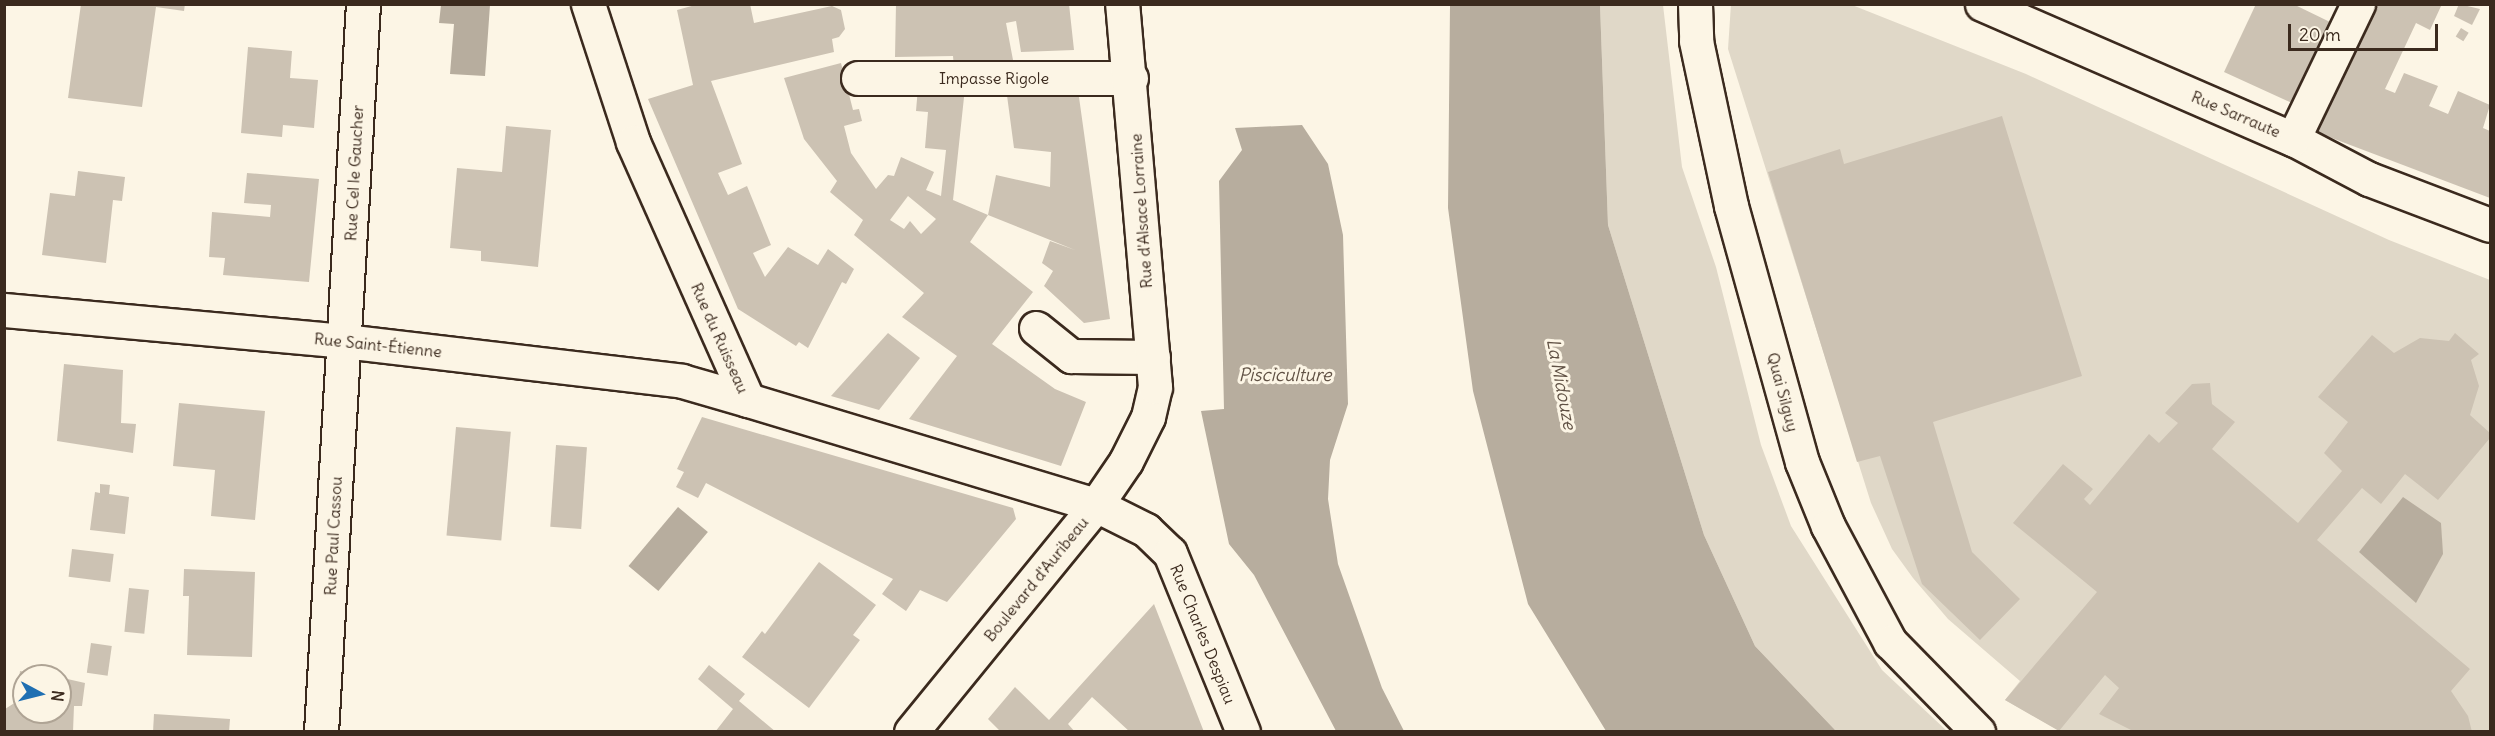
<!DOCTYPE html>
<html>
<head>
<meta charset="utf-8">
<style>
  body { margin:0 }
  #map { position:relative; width:2495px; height:736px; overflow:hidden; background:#fcf5e5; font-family:Delius,sans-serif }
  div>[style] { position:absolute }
  .green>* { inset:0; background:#e0d8c8 }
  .water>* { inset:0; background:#b7ad9e; transform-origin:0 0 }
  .building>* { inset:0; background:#ccc2b3; transform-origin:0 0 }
  .roads { filter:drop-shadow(2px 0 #3b2a1e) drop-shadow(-2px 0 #3b2a1e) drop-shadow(0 2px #3b2a1e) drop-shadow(0 -2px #3b2a1e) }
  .street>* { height:33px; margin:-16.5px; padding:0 16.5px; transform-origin:16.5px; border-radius:16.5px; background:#fcf5e5 }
  .secondary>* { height:33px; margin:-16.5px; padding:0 16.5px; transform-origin:16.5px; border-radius:16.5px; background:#fcf5e5 }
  span { translate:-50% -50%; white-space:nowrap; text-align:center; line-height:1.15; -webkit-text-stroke:6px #fcf5e5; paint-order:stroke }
  .street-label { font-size:16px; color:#3b2a1e }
  .water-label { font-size:18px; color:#605144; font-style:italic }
  .frame { position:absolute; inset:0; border:6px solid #3b2a1e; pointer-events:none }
  .north { position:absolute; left:12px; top:664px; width:60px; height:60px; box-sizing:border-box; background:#fcf5e5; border:2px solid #afa495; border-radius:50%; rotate:97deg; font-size:16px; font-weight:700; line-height:24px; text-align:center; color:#3b2a1e }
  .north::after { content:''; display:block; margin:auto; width:21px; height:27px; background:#1f6fb2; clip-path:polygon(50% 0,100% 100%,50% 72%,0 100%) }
  .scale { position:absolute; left:2288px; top:24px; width:150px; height:27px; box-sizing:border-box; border:3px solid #3b2a1e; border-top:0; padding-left:8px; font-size:18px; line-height:21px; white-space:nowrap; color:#3b2a1e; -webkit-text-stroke:4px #fcf5e5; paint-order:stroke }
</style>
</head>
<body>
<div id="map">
  <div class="green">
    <div style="clip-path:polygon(1731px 4px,1852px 5px,2026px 74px,2389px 240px,2490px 280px,2490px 731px,2060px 731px,2005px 700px,2020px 681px,1948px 619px,1913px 578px,1892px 549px,1871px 503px,1728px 49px)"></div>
    <div style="clip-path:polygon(1600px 5px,1663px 5px,1682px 167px,1716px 267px,1761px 445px,1791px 526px,1882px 670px,1947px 731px,1836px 731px,1755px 646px,1704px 535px,1608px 225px)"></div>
  </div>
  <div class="water">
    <div style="clip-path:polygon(441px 5px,490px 5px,485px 76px,450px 74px,454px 24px,439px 23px)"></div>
    <div style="clip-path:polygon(1450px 5px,1600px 5px,1608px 225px,1704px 535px,1755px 646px,1836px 731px,1606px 731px,1528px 604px,1473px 391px,1448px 208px)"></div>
    <div style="clip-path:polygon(1302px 125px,1328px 164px,1343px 235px,1348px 404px,1330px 460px,1328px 499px,1338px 564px,1382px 688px,1404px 731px,1336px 731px,1254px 575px,1229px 544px,1201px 411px,1224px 409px,1219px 181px,1242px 150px,1235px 128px)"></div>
    <div style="clip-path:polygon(2403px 497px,2441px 523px,2443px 554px,2416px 603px,2359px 552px)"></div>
    <div style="left:678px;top:507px;width:39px;height:77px;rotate:40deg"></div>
  </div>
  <div class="building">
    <div style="clip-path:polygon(81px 4px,185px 4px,184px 11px,156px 7px,142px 107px,68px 98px)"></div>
    <div style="clip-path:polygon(699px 4px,750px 4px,754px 23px,832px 6px,841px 10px,845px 29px,839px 37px,832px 39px,834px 52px,711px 81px,742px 164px,718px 173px,728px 195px,747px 186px,771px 245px,753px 253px,765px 277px,788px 247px,818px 265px,828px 249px,854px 269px,846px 284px,842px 282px,808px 348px,799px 342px,796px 346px,738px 309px,648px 99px,693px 85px,677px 10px)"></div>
    <div style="clip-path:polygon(896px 4px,1069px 4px,1074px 50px,1021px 52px,1016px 21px,1006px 23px,1013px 60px,954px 68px,953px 56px,895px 57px)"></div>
    <div style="clip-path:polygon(2256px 4px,2293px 4px,2330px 22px,2292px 103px,2224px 72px)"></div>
    <div style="clip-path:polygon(2377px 4px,2442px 4px,2430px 30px,2416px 23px,2385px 89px,2395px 93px,2404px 73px,2438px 86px,2429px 106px,2448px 114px,2458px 91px,2490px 105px,2483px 128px,2490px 131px,2490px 198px,2316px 132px)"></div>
    <div style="clip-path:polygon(2459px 4px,2480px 9px,2472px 25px,2454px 16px)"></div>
    <div style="left:2461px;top:28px;width:9px;height:10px;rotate:32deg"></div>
    <div style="clip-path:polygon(248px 47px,292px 51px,290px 78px,318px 80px,314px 128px,283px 125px,282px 137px,241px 133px)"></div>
    <div style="clip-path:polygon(evenodd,841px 63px,853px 110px,859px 109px,862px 121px,844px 126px,851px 153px,876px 189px,888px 175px,894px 176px,901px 157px,934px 172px,926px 190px,941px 196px,946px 150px,925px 148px,928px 112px,916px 111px,918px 87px,965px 88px,953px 200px,988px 215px,970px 242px,1033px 292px,992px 344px,1055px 389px,1086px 402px,1061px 466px,909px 419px,957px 356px,902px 317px,924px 293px,854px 235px,863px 220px,830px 192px,837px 181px,804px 139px,784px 78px,841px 63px,908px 196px,936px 219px,921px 234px,910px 221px,904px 229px,890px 220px,908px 196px)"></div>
    <div style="clip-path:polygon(1006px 88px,1078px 90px,1110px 319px,1084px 323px,1044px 286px,1053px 271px,1042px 263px,1050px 241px,1075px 250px,988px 215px,996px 175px,1050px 187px,1051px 152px,1014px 148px)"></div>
    <div style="clip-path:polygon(2002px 116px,2082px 376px,1933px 422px,1972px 552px,2020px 599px,1980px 640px,1922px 584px,1880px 456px,1857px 462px,1768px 172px,1840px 149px,1844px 164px)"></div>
    <div style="clip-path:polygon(506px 126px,551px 130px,538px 267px,481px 261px,481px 251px,450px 248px,457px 168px,502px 172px)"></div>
    <div style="clip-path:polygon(78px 171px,125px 177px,122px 201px,113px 200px,106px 263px,42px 255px,50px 193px,75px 196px)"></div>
    <div style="clip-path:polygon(247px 173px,319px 179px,309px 282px,223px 275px,225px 258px,209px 257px,212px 212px,270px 217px,271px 205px,244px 203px)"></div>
    <div style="clip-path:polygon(888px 333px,920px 358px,879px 410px,831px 396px)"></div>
    <div style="clip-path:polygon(2455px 333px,2479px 354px,2471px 360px,2479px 386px,2470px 415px,2490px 433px,2490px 438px,2438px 500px,2405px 474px,2381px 504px,2362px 488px,2317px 540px,2470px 669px,2451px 691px,2468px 716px,2472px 732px,2135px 732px,2099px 714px,2119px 688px,2105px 675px,2059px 731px,2005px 700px,2097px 592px,2013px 523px,2063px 464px,2093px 489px,2084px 499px,2090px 505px,2149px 434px,2159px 443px,2178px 423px,2165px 413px,2192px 384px,2210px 383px,2212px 404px,2235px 422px,2212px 449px,2298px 523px,2342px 471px,2324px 453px,2348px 422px,2318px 397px,2372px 335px,2394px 353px,2420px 338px,2449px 341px)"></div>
    <div style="clip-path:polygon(64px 364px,123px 370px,121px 423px,136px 424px,133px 453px,57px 441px)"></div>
    <div style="clip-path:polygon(179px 403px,265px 411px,255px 520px,211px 516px,215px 470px,173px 466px)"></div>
    <div style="clip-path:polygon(702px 417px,1013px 508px,1016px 519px,947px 602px,920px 590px,906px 611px,882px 594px,893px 579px,706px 483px,698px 498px,676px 487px,684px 472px,677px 469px)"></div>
    <div style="left:456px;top:427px;width:55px;height:109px;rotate:5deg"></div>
    <div style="left:556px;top:445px;width:31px;height:82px;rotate:4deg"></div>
    <div style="clip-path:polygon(100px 484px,110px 485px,109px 494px,129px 497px,125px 534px,90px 530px,95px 492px,100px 493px)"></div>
    <div style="left:72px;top:549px;width:42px;height:28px;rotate:7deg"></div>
    <div style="clip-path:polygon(819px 562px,876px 605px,853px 635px,860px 640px,809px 708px,742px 657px,762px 631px,765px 634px)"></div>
    <div style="clip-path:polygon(184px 569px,255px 572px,252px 657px,187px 655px,189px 596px,183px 596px)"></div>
    <div style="left:129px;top:588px;width:20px;height:44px;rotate:6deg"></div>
    <div style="clip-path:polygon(1154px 604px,1204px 732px,1130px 732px,1092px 697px,1068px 724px,1075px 732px,1001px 732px,988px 719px,1015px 687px,1049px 720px)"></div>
    <div style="left:91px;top:643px;width:21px;height:30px;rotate:8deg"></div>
    <div style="clip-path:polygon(709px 665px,745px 694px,739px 701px,776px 732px,715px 732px,733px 709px,698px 679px)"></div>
    <div style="clip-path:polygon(evenodd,43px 667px,53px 668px,63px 678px,85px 683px,82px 706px,74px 706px,73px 732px,5px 732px,5px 709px,16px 702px,20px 671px,33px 673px,43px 667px,24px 676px,60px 676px,60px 712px,24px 712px,24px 676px)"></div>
    <div style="clip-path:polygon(154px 714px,230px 719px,229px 732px,153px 732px)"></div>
  </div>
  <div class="roads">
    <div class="street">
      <div style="left:588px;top:4px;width:145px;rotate:71.9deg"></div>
      <div style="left:633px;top:142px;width:282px;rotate:66deg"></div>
      <div style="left:748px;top:400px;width:363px;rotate:16.8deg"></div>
      <div style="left:1695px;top:4px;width:37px;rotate:88deg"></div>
      <div style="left:1696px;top:41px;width:169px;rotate:78deg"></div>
      <div style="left:1731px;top:206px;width:266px;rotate:74.5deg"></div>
      <div style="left:1802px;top:462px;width:69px;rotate:67.9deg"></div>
      <div style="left:1828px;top:526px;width:132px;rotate:61.9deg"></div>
      <div style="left:1890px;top:642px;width:126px;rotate:45.6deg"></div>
      <div style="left:1982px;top:4px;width:339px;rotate:23.5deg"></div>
      <div style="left:2293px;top:139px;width:86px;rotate:27.8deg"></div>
      <div style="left:2369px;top:179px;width:129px;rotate:20.8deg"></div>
      <div style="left:858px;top:78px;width:273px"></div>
      <div style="left:2293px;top:139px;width:150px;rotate:-64.3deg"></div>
      <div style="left:4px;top:310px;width:341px;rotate:5.2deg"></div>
      <div style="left:344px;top:341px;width:340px;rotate:6.7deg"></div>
      <div style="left:682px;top:381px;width:69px;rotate:16.1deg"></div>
      <div style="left:1036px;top:328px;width:45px;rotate:38.7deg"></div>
      <div style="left:1071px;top:356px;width:82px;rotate:0.7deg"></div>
      <div style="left:321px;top:732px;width:729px;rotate:-86.7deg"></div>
    </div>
    <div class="secondary">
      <div style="left:1096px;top:505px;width:56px;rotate:26.6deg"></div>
      <div style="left:1146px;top:530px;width:33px;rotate:44deg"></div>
      <div style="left:1170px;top:553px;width:193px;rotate:67.8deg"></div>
      <div style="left:911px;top:732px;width:293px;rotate:-50.8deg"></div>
      <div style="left:1096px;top:505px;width:53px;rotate:-55.7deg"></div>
      <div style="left:1126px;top:461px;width:49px;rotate:-63.4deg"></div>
      <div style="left:1148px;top:417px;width:31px;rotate:-77deg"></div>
      <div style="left:1155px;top:387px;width:384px;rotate:-94.9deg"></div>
    </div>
  </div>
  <div class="street-label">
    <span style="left:994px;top:78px">Impasse Rigole</span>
    <span style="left:2236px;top:114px;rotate:23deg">Rue Sarraute</span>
    <span style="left:354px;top:173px;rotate:-87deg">Rue Cel le Gaucher</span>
    <span style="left:1141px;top:211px;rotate:-94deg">Rue d'Alsace Lorraine</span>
    <span style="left:720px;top:338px;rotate:66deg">Rue du Ruisseau</span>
    <span style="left:378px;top:345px;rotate:6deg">Rue Saint-Étienne</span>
    <span style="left:1783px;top:392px;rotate:75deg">Quai Silguy</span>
    <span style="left:333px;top:536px;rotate:-87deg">Rue Paul Cassou</span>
    <span style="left:1036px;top:579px;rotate:-51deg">Boulevard d'Auribeau</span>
    <span style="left:1203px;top:634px;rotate:68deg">Rue Charles Despiau</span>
  </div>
  <div class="water-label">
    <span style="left:1285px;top:375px">Pisciculture</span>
    <span style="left:1561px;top:384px;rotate:79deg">La Midouze</span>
  </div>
  <div class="frame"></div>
  <div class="north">N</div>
  <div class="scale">20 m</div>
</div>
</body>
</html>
